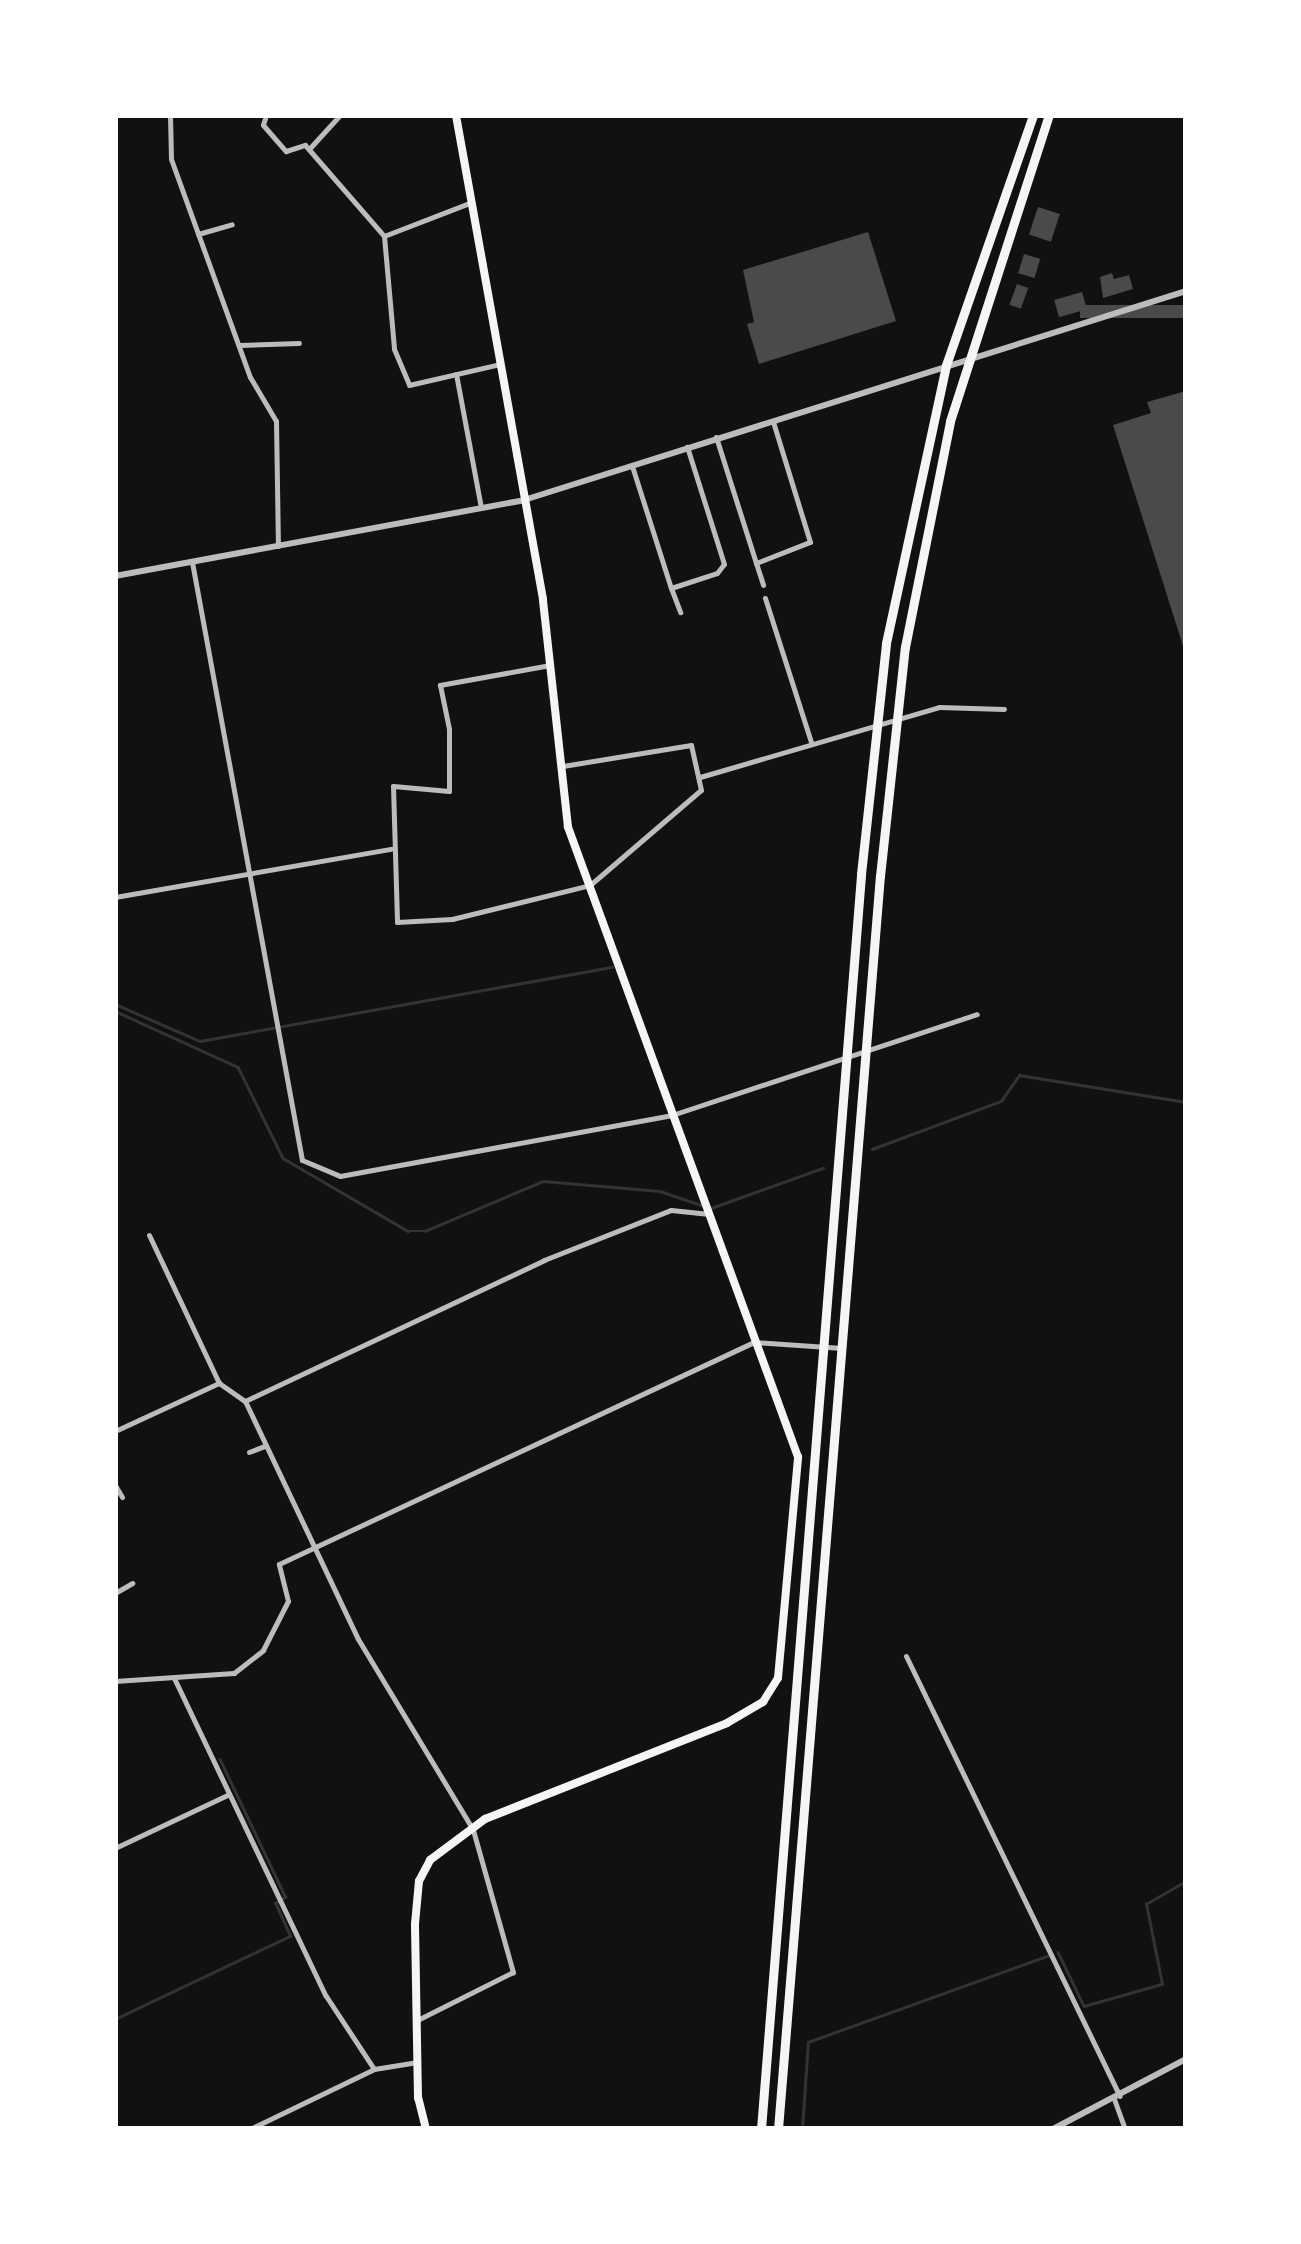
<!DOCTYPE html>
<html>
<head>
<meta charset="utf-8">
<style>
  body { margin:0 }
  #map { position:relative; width:1301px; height:2244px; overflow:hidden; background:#111; font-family:"Noto Serif",serif }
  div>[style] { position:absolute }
  .stream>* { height:2.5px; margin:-1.25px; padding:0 1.25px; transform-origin:1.25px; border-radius:1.25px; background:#333 }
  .building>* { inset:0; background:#4a4a4a; transform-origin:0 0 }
  .minor>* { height:5px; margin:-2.5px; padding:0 2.5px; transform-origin:2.5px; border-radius:2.5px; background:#bcbcbc }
  .tertiary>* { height:6px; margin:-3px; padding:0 3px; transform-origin:3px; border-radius:3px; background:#bcbcbc }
  .secondary>* { height:8px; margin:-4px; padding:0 4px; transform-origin:4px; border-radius:4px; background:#f5f5f5 }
  .trunk>* { height:9px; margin:-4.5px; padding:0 4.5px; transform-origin:4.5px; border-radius:4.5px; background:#f5f5f5 }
  span { translate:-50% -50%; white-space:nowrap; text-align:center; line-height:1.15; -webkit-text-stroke:8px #fff; paint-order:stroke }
  .frame { position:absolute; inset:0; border:118px solid #fff; pointer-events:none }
</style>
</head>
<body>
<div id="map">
  <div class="stream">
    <div style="left:115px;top:1004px;width:93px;rotate:23.5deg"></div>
    <div style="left:200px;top:1041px;width:419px;rotate:-10.2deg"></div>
    <div style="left:115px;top:1011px;width:135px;rotate:24.5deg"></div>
    <div style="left:238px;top:1067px;width:102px;rotate:63.7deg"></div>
    <div style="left:283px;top:1158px;width:145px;rotate:30.3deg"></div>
    <div style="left:408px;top:1231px;width:17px"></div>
    <div style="left:425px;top:1231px;width:128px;rotate:-23deg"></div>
    <div style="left:543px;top:1181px;width:117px;rotate:4.9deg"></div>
    <div style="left:660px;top:1191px;width:46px;rotate:18.8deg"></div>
    <div style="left:872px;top:1149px;width:138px;rotate:-20.4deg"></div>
    <div style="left:1001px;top:1101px;width:32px;rotate:-55deg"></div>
    <div style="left:1019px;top:1075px;width:169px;rotate:9.2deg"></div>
    <div style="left:711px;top:1208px;width:119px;rotate:-19.7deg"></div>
    <div style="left:1058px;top:1952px;width:60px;rotate:64.3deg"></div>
    <div style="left:1084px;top:2006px;width:81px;rotate:-15.8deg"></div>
    <div style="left:1162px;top:1984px;width:82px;rotate:-101.3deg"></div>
    <div style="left:1146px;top:1904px;width:46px;rotate:-29.9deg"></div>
    <div style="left:115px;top:2019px;width:194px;rotate:-25.4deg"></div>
    <div style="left:290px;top:1936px;width:36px;rotate:-114deg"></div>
    <div style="left:275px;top:1903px;width:12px;rotate:-31deg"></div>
    <div style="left:285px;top:1897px;width:152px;rotate:-115.4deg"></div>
    <div style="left:802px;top:2129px;width:87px;rotate:-86.1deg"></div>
    <div style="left:808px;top:2042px;width:254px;rotate:-19.8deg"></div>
  </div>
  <div class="building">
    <div style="left:1038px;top:207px;width:23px;height:29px;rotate:18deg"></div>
    <div style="clip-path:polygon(868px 232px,896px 321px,759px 364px,747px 324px,754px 322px,743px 270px)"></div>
    <div style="left:1024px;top:254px;width:17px;height:20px;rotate:17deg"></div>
    <div style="clip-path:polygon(1112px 273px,1114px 279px,1129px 275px,1133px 289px,1103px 298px,1100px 277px)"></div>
    <div style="left:1017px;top:284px;width:12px;height:22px;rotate:20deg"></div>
    <div style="left:1082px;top:292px;width:18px;height:29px;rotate:74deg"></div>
    <div style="left:1186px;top:305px;width:13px;height:106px;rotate:90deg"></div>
    <div style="clip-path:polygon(1186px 391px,1186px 652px,1185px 652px,1113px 425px,1151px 413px,1147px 402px)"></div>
  </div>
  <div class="minor">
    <div style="left:170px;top:115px;width:44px;rotate:88.7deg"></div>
    <div style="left:171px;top:159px;width:232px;rotate:70.1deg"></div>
    <div style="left:250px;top:377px;width:51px;rotate:59.4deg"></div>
    <div style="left:276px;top:421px;width:125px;rotate:89.1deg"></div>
    <div style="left:266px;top:115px;width:10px;rotate:107deg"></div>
    <div style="left:263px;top:125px;width:35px;rotate:49deg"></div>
    <div style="left:286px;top:151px;width:20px;rotate:-18deg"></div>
    <div style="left:305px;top:145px;width:121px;rotate:49deg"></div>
    <div style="left:384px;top:236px;width:113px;rotate:84.9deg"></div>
    <div style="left:394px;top:349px;width:39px;rotate:67deg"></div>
    <div style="left:409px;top:385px;width:93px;rotate:-13deg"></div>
    <div style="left:309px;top:149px;width:46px;rotate:-47.6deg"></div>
    <div style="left:198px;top:234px;width:35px;rotate:-16deg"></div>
    <div style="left:384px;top:236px;width:94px;rotate:-21.1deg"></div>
    <div style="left:239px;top:345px;width:60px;rotate:-1.9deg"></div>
    <div style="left:456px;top:374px;width:136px;rotate:79.4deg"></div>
    <div style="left:716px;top:437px;width:132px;rotate:72.4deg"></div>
    <div style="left:756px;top:563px;width:58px;rotate:-21.3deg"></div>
    <div style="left:810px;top:542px;width:126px;rotate:-107.1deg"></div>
    <div style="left:632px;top:466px;width:128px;rotate:72.3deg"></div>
    <div style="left:671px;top:588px;width:48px;rotate:-18.1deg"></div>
    <div style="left:717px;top:573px;width:11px;rotate:-52deg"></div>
    <div style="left:724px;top:564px;width:123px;rotate:-107.5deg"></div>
    <div style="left:192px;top:562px;width:608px;rotate:79.58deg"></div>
    <div style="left:302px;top:1160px;width:41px;rotate:22.8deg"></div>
    <div style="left:340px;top:1176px;width:338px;rotate:-10.4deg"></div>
    <div style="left:672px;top:1115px;width:321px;rotate:-18.3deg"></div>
    <div style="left:756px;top:563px;width:23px;rotate:72deg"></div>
    <div style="left:671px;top:588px;width:26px;rotate:69deg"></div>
    <div style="left:765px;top:598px;width:151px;rotate:72.3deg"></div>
    <div style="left:550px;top:665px;width:112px;rotate:169.7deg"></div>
    <div style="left:440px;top:685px;width:45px;rotate:78.4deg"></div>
    <div style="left:449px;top:729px;width:62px;rotate:90deg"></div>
    <div style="left:449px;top:791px;width:56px;rotate:-174.9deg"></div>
    <div style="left:393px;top:786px;width:136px;rotate:88.3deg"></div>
    <div style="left:397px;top:922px;width:55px;rotate:-3.1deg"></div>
    <div style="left:452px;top:919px;width:142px;rotate:-13.8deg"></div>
    <div style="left:590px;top:885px;width:146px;rotate:-40.6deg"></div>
    <div style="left:701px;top:790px;width:46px;rotate:-102.5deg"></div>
    <div style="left:691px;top:745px;width:130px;rotate:170.7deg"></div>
    <div style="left:700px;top:777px;width:249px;rotate:-16.3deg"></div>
    <div style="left:939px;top:707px;width:65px;rotate:1.8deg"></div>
    <div style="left:115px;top:897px;width:280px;rotate:-9.9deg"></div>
    <div style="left:149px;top:1235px;width:164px;rotate:64.7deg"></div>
    <div style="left:219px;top:1383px;width:32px;rotate:35deg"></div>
    <div style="left:245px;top:1401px;width:263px;rotate:64.6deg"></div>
    <div style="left:358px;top:1639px;width:223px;rotate:58.9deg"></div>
    <div style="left:473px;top:1830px;width:148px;rotate:74.3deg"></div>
    <div style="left:513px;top:1972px;width:107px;rotate:153.4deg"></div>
    <div style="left:245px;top:1401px;width:331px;rotate:-25.2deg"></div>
    <div style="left:544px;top:1260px;width:136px;rotate:-21.5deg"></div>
    <div style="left:671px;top:1210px;width:36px;rotate:6deg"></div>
    <div style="left:115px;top:1431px;width:115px;rotate:-24.8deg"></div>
    <div style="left:249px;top:1452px;width:17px;rotate:-21deg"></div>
    <div style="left:115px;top:1485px;width:14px;rotate:60deg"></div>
    <div style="left:115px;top:1593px;width:20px;rotate:-30deg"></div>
    <div style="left:906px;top:1656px;width:489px;rotate:64.1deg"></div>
    <div style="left:174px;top:1678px;width:352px;rotate:64.5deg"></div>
    <div style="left:326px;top:1996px;width:87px;rotate:56.7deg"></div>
    <div style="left:115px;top:1681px;width:119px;rotate:-3.8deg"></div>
    <div style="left:234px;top:1673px;width:37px;rotate:-38deg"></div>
    <div style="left:263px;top:1650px;width:55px;rotate:-63deg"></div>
    <div style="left:288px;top:1601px;width:38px;rotate:-104deg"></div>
    <div style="left:279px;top:1564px;width:524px;rotate:-25.05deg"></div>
    <div style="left:754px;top:1342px;width:88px;rotate:3.9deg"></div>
    <div style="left:115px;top:1848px;width:126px;rotate:-25.3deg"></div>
    <div style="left:1114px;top:2099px;width:32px;rotate:70deg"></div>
    <div style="left:250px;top:2129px;width:138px;rotate:-25.8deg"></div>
    <div style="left:374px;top:2069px;width:44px;rotate:-9.2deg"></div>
  </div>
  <div class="tertiary">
    <div style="left:115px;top:576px;width:416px;rotate:-10.5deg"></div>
    <div style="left:524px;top:500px;width:694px;rotate:-17.52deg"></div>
    <div style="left:1053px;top:2129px;width:150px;rotate:-27.8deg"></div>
  </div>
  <div class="secondary">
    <div style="left:426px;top:2129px;width:32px;rotate:-104deg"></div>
    <div style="left:418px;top:2098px;width:174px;rotate:-91deg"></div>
    <div style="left:415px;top:1924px;width:43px;rotate:-84.7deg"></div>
    <div style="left:419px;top:1881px;width:24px;rotate:-62deg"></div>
    <div style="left:430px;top:1860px;width:69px;rotate:-36.7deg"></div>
    <div style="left:485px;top:1819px;width:260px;rotate:-21.6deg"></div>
    <div style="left:727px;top:1723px;width:42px;rotate:-30.3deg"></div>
    <div style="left:763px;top:1702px;width:28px;rotate:-58deg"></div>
    <div style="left:778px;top:1678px;width:222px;rotate:-84.8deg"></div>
    <div style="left:798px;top:1457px;width:671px;rotate:-110.06deg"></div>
    <div style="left:568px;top:827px;width:229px;rotate:-96.3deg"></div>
    <div style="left:543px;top:599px;width:492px;rotate:-100.2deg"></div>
  </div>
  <div class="trunk">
    <div style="left:761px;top:2129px;width:1259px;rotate:-85.44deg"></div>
    <div style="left:861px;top:874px;width:232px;rotate:-83.8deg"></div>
    <div style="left:886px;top:643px;width:284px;rotate:-77.8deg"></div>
    <div style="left:946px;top:365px;width:265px;rotate:-70.8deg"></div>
    <div style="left:778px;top:2129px;width:1257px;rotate:-85.35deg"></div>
    <div style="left:880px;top:876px;width:230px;rotate:-83.8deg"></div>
    <div style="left:905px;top:647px;width:230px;rotate:-78.7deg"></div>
    <div style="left:950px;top:421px;width:322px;rotate:-72.1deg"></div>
  </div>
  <div class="frame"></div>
</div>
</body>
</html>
